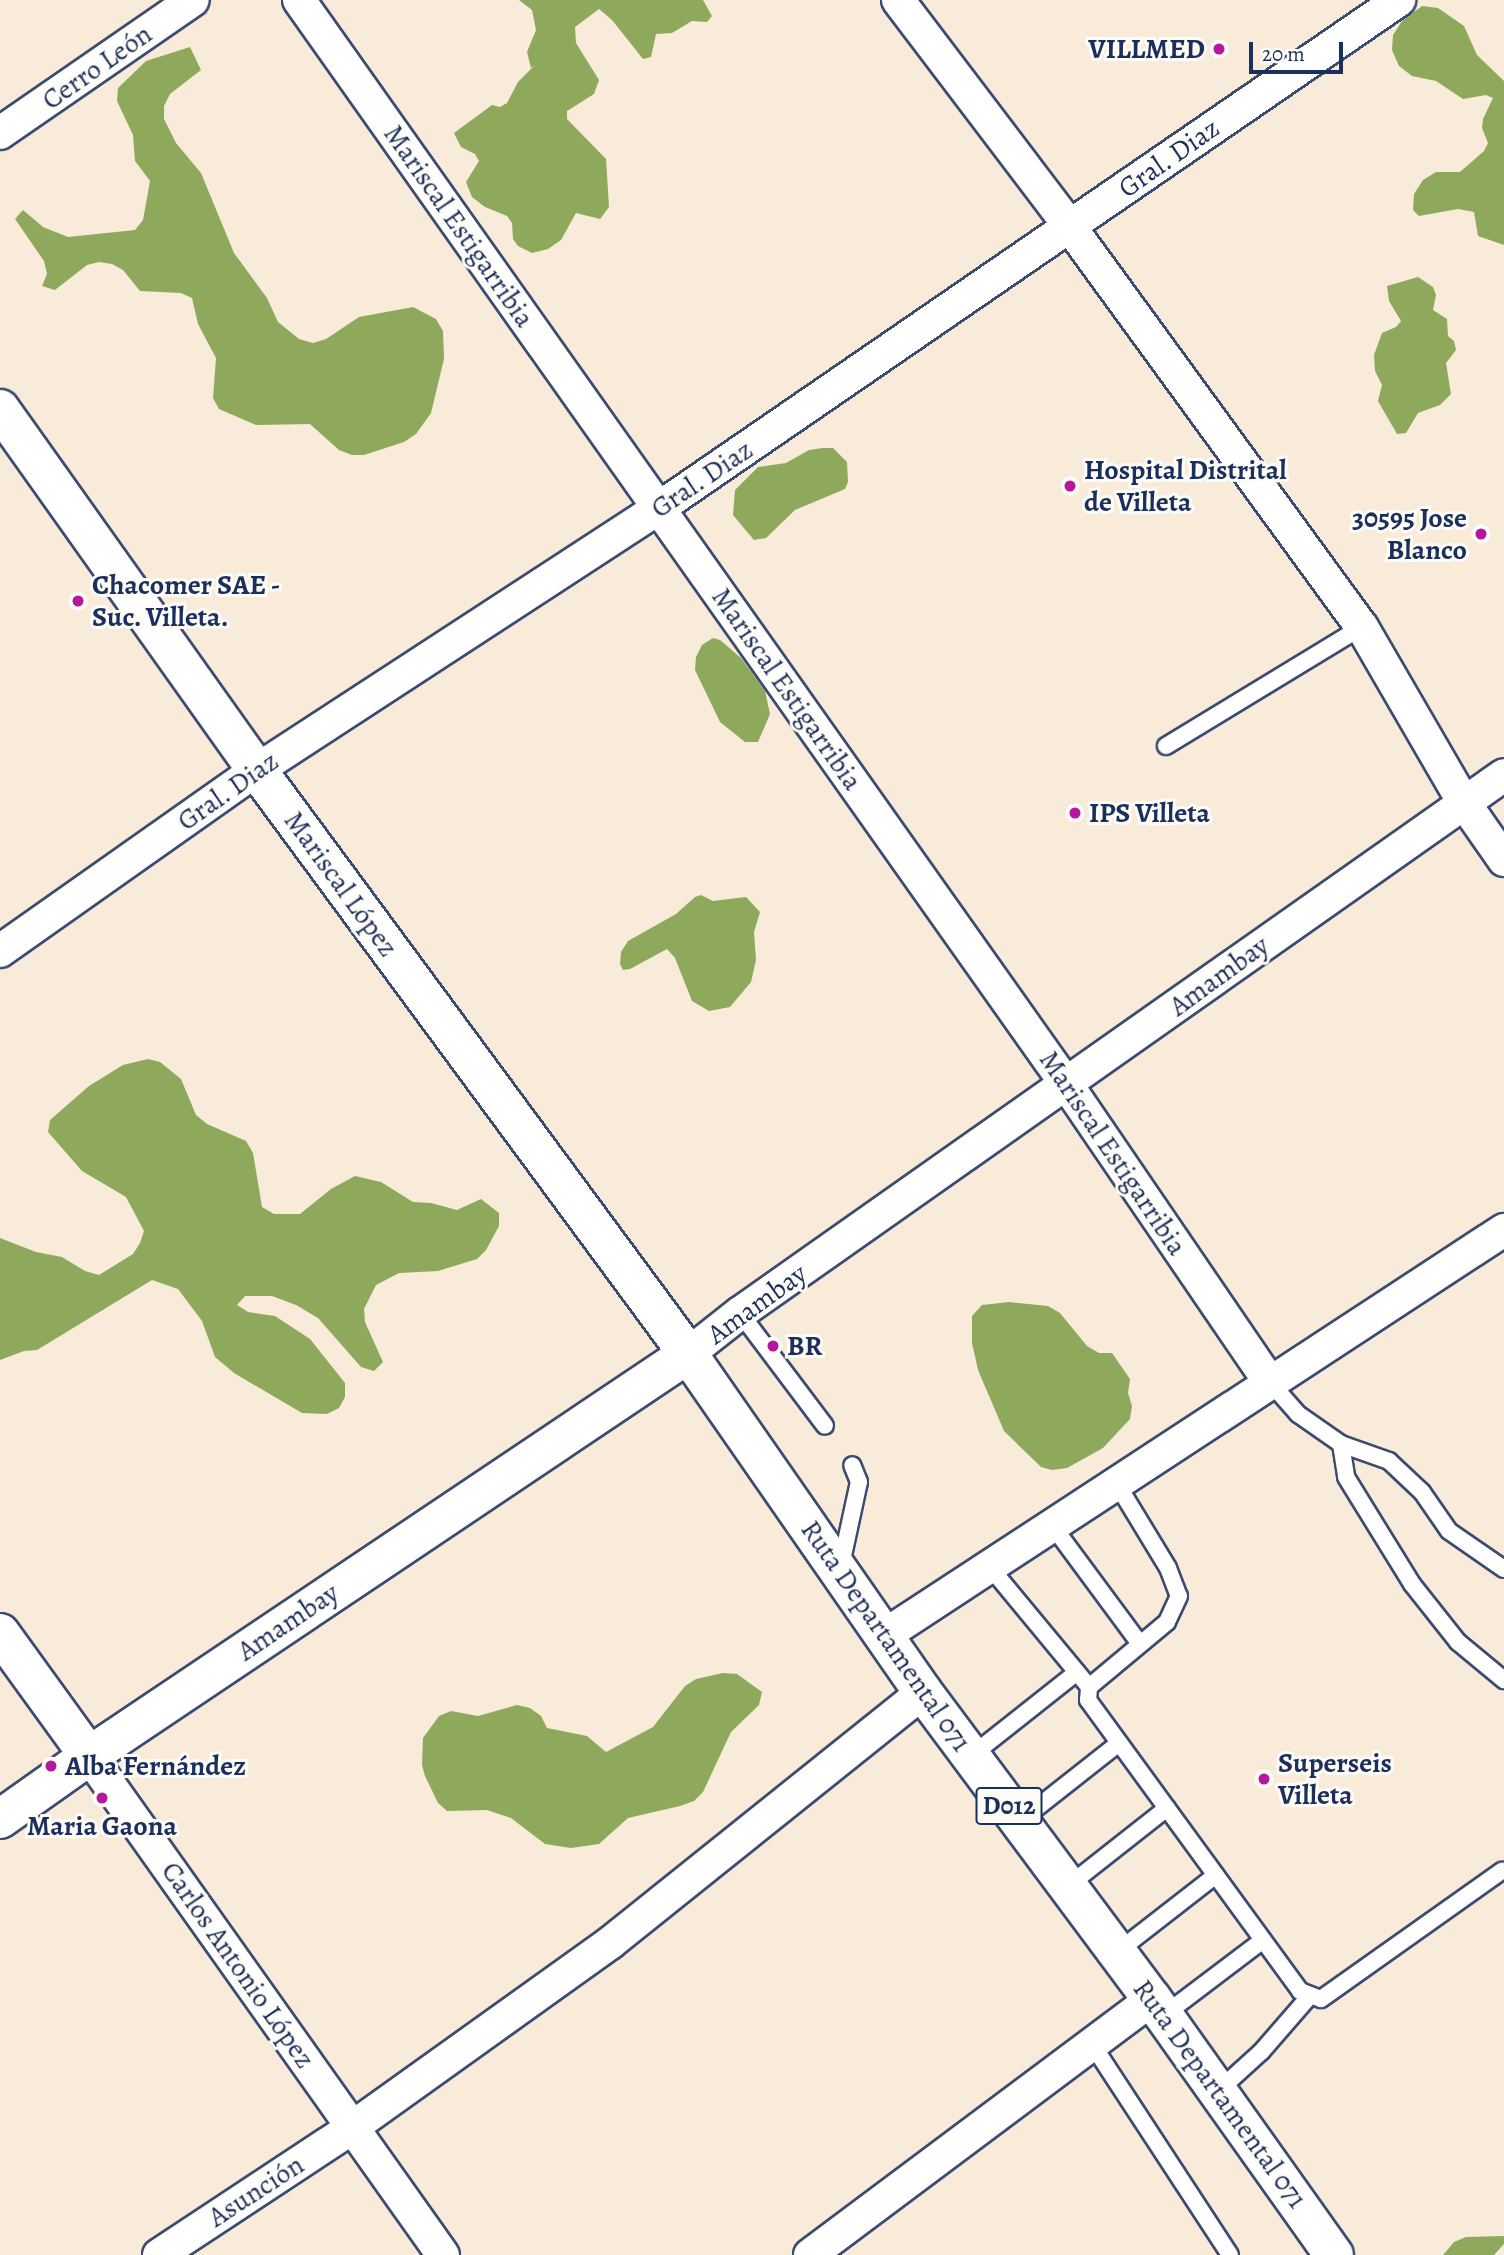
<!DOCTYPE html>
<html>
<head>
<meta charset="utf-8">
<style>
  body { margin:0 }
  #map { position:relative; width:1504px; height:2255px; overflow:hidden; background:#f8ebd9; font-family:Alegreya,serif }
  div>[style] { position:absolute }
  .forest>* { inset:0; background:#8ea95b }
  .roads { filter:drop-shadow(2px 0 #3c4b70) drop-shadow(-2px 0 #3c4b70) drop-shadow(0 2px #3c4b70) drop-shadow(0 -2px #3c4b70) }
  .lane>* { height:16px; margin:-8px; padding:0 8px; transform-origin:8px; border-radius:8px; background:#fff }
  .street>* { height:32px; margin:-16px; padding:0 16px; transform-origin:16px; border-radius:16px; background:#fff }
  .secondary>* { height:38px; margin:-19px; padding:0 19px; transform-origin:19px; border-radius:19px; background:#fff }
  .primary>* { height:38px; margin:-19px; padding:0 19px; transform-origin:19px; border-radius:19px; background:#fff }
  .dots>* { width:19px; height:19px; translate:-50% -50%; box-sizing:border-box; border:4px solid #fdfcf7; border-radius:50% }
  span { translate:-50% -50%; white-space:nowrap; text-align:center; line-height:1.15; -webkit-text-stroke:6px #fdfcf7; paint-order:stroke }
  .shield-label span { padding:2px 5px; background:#fdfcf7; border:2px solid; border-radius:5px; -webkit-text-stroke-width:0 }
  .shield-label { font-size:26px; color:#1b2f5e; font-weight:700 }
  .poi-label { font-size:28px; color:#1b2f5e; font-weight:700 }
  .right { translate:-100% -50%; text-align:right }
  .left { translate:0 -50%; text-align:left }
  .street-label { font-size:28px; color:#1b2f5e }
  .scale { position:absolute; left:1249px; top:42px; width:94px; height:32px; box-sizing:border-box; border:4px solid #1b2f5e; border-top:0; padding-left:9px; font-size:21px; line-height:24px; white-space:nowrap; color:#1b2f5e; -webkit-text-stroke:5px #fdfcf7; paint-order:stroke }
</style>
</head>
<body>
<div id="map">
  <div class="forest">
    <div style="clip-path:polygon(519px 0,703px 0,712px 16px,707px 22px,692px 21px,672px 33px,656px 34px,651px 57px,643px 59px,612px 20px,599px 9px,575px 27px,576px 43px,599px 80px,594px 94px,567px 111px,567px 119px,606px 159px,609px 207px,600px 219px,576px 213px,561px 240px,548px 249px,532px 253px,518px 246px,513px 239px,512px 223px,507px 216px,485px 207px,472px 197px,466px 182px,479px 161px,475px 154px,461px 147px,454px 133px,492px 105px,500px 107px,507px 103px,518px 82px,535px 65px,531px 68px,527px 52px,536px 30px,532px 10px)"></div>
    <div style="clip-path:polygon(1422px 6px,1438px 8px,1464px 26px,1477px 55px,1504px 81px,1504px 245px,1478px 236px,1474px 212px,1458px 209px,1419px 216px,1413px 210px,1414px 194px,1423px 180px,1436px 172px,1460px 172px,1484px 151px,1488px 143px,1482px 128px,1483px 119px,1493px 98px,1486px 95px,1463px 99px,1436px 81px,1412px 76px,1399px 66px,1392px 50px,1393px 35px,1402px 21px)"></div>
    <div style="clip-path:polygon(190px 47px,201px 70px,170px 94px,164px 106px,164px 119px,176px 143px,201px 173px,234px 253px,267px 298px,278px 322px,299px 339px,313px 343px,326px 339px,359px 317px,413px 307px,436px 319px,443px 331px,444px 359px,431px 413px,416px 434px,404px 442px,364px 455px,352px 455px,339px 450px,310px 424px,256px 425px,219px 409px,213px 398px,216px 358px,198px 324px,192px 298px,181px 293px,140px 291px,123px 270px,112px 264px,99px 262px,87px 265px,55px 290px,42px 286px,47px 274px,44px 261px,15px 219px,23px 210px,43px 227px,68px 237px,135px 230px,143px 220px,150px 181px,135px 161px,133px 135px,117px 101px,118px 88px,146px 61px)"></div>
    <div style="clip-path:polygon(1418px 277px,1433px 287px,1436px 295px,1433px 310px,1447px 319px,1448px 336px,1454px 341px,1456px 350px,1446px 363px,1451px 394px,1440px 405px,1418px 413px,1406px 433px,1397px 434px,1378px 401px,1382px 385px,1375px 371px,1374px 355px,1382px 333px,1396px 327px,1401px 321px,1389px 301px,1387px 286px)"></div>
    <div style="clip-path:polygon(823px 448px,833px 448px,847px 462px,848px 482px,845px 489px,795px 510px,766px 538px,754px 540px,733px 515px,735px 490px,758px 467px,786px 463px,809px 450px)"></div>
    <div style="clip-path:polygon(713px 638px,720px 640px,741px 658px,765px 691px,770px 714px,758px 742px,745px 742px,720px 722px,695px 670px,696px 657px,702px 645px)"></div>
    <div style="clip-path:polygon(701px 895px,713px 901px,746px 897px,760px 912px,754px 932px,756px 960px,751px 982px,730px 1007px,709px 1011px,692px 1001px,675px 958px,667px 949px,630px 969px,623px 970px,620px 964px,621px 952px,628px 941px,676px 914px,695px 897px)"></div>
    <div style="clip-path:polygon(148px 1059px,160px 1062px,181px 1079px,196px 1115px,207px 1124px,246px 1141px,253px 1153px,262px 1207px,274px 1214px,300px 1214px,331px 1189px,355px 1176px,381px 1182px,413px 1202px,431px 1203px,457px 1210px,481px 1199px,499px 1213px,499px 1226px,486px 1250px,477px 1259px,438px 1271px,399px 1273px,376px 1285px,364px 1309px,365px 1322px,383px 1362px,374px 1371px,361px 1367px,318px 1318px,296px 1305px,272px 1296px,245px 1296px,237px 1305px,248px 1312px,275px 1316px,310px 1339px,345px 1383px,345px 1397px,339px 1408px,327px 1414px,302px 1413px,234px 1373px,215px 1357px,202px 1321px,178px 1289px,152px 1280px,37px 1350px,24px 1351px,0 1360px,0 1238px,36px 1252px,62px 1257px,85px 1271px,99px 1275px,133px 1254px,140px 1243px,144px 1231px,126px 1197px,82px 1171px,48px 1132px,50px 1120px,89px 1086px,123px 1065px)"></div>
    <div style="clip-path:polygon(1009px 1302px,1048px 1306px,1060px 1313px,1087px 1346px,1099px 1353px,1112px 1353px,1130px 1379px,1128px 1393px,1132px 1406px,1130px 1419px,1103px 1448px,1067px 1468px,1052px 1470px,1041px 1467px,1004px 1431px,978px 1370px,972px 1343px,972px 1316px,982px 1305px)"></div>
    <div style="clip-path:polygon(723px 1673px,737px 1674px,762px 1692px,759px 1705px,731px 1732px,703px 1792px,694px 1801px,680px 1806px,628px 1818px,599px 1844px,571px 1848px,545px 1844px,511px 1818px,487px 1810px,447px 1811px,438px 1803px,425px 1776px,422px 1765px,423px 1738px,439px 1716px,451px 1711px,478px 1716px,517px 1705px,530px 1708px,541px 1716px,547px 1728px,587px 1736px,606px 1752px,653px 1727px,685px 1686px,696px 1679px)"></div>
    <div style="clip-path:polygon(1504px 2236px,1504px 2244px,1494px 2255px,1443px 2255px,1454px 2242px,1466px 2237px)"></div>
  </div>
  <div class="roads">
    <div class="lane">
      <div style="left:1166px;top:746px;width:229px;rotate:-31.3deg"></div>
      <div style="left:740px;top:1313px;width:141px;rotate:53deg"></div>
      <div style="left:1269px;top:1381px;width:44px;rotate:48.7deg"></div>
      <div style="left:1298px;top:1414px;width:52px;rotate:34.9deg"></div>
      <div style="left:1341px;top:1444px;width:51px;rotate:19.5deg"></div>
      <div style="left:1389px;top:1461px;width:45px;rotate:43.2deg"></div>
      <div style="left:1422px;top:1492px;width:47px;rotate:55.3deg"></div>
      <div style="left:1449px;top:1531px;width:67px;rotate:34.6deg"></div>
      <div style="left:1341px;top:1444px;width:33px;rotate:81deg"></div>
      <div style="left:1346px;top:1477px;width:126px;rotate:58.3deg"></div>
      <div style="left:1412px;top:1584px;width:74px;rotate:51.6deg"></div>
      <div style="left:1458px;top:1642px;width:60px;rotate:39.6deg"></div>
      <div style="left:1117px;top:1484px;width:98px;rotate:58.7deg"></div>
      <div style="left:1168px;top:1568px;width:30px;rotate:69deg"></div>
      <div style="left:1179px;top:1596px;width:29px;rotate:115deg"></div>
      <div style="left:1167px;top:1622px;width:102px;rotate:140.2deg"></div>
      <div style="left:1089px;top:1687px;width:13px;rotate:94deg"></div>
      <div style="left:1088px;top:1700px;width:360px;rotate:53.9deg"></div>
      <div style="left:1300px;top:1991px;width:22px;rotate:21deg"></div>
      <div style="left:1321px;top:1999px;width:222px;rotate:-35.3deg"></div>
      <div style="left:1052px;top:1525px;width:148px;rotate:53.5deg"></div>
      <div style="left:841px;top:1565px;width:85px;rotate:-77.8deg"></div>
      <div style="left:859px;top:1482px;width:18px;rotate:-112deg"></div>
      <div style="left:989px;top:1566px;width:157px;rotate:50.4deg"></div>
      <div style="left:971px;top:1756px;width:135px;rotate:-38.4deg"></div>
      <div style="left:1020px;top:1821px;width:126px;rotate:-38.2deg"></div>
      <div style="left:1068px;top:1886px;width:126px;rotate:-38.2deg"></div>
      <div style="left:1117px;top:1952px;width:125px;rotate:-37.9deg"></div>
      <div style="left:1164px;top:2015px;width:124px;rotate:-37.1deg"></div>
      <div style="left:1092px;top:2044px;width:252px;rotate:56.8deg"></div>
      <div style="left:1218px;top:2091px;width:59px;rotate:-42.3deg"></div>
      <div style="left:1262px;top:2051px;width:72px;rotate:-49deg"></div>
    </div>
    <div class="street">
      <div style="left:299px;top:0;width:1329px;rotate:54.71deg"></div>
      <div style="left:1067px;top:1085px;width:358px;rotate:55.7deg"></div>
      <div style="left:898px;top:0;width:285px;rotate:52.8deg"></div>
      <div style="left:1070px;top:227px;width:495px;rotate:53.9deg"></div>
      <div style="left:1362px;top:627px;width:201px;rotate:59.9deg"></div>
      <div style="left:1463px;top:801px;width:72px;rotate:55.2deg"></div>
      <div style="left:0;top:133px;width:234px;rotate:-34.6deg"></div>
      <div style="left:0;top:951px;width:314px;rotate:-35.2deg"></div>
      <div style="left:257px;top:770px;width:480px;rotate:-33.1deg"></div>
      <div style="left:659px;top:508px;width:898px;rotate:-34.47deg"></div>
      <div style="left:688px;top:1354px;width:66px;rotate:-38.3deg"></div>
      <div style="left:740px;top:1313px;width:934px;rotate:-35.15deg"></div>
      <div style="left:885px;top:1635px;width:740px;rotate:-33.2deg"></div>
      <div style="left:89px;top:1756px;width:612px;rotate:54.65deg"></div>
      <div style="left:159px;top:2255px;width:232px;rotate:-33.4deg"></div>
      <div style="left:353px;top:2127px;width:316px;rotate:-35.6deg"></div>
      <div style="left:610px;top:1943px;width:401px;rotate:-38.7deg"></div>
      <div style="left:810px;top:2255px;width:427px;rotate:-36.8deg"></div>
    </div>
    <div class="secondary">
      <div style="left:0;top:409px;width:443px;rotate:54.6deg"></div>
      <div style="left:257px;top:770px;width:726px;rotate:53.57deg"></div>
      <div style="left:688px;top:1354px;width:721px;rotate:146.13deg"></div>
      <div style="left:89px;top:1756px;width:109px;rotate:144.7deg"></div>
      <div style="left:0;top:1633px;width:152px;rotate:54.1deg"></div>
    </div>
    <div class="primary">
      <div style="left:688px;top:1354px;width:412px;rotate:55.2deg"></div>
      <div style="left:923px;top:1692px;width:383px;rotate:53.3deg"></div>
      <div style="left:1152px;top:1999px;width:314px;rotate:54.6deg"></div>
    </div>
  </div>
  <div class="dots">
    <div style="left:1219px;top:49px;background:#b5179e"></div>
    <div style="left:1070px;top:486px;background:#b5179e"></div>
    <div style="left:1481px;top:534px;background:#b5179e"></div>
    <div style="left:78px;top:601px;background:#b5179e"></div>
    <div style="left:1075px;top:813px;background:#b5179e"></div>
    <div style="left:773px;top:1346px;background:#b5179e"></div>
    <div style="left:51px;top:1766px;background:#b5179e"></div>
    <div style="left:1264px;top:1779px;background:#b5179e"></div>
    <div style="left:102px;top:1798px;background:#b5179e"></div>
  </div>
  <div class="shield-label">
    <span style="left:1009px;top:1806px">D012</span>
  </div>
  <div class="poi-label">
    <span class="right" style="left:1205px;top:49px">VILLMED</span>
    <span class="left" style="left:1084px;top:486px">Hospital Distrital<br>de Villeta</span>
    <span class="right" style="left:1467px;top:534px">30595 Jose<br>Blanco</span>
    <span class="left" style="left:92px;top:601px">Chacomer SAE -<br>Suc. Villeta.</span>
    <span class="left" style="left:1089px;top:813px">IPS Villeta</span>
    <span class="left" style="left:787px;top:1346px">BR</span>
    <span class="left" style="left:1278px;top:1779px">Superseis<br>Villeta</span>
    <span class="left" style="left:65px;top:1766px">Alba Fernández</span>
    <span style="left:102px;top:1826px">Maria Gaona</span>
  </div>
  <div class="street-label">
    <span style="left:97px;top:67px;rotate:-35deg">Cerro León</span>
    <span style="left:1169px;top:158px;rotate:-35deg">Gral. Diaz</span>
    <span style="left:459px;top:226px;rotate:55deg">Mariscal Estigarribia</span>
    <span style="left:702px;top:479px;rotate:-34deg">Gral. Diaz</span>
    <span style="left:787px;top:689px;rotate:55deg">Mariscal Estigarribia</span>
    <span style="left:228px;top:791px;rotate:-35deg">Gral. Diaz</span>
    <span style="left:341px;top:884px;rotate:54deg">Mariscal López</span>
    <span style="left:1219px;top:976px;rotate:-36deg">Amambay</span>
    <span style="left:1113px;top:1153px;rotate:56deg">Mariscal Estigarribia</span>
    <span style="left:757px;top:1304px;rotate:-36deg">Amambay</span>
    <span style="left:288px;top:1622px;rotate:-34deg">Amambay</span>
    <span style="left:886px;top:1636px;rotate:55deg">Ruta Departamental 071</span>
    <span style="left:238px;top:1965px;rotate:55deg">Carlos Antonio López</span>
    <span style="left:1220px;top:2094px;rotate:54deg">Ruta Departamental 071</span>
    <span style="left:256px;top:2191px;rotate:-33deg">Asunción</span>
  </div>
  <div class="scale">20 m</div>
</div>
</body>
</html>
